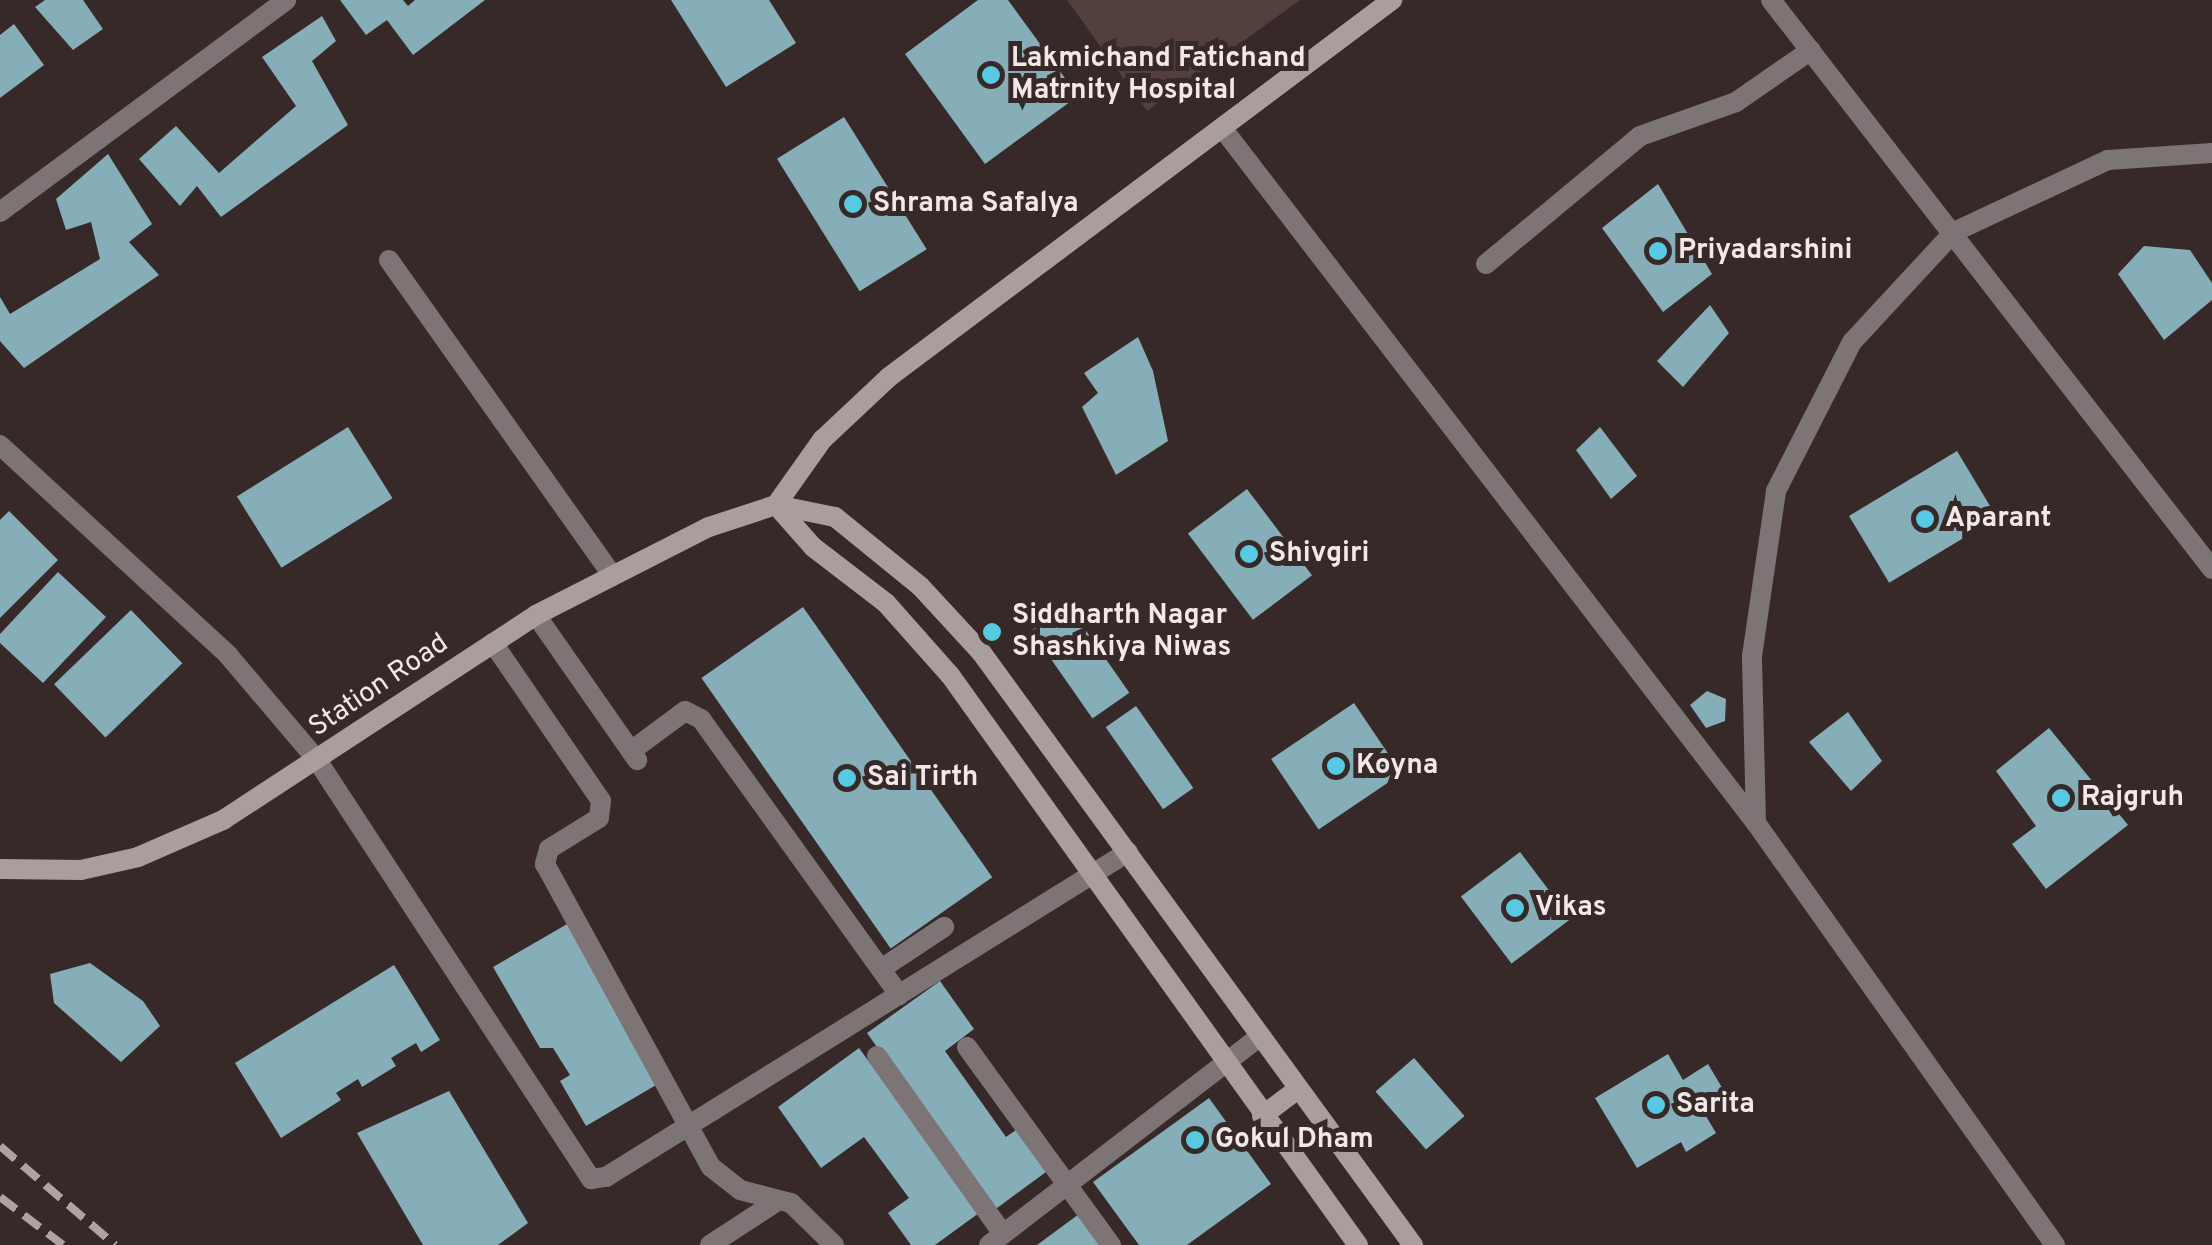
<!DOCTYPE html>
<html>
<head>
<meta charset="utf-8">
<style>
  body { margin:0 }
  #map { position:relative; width:2212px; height:1245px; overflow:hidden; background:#372928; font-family:Overpass,sans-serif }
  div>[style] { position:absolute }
  .green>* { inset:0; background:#533f3e }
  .building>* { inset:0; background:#86aeb8; transform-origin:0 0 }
  .lane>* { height:20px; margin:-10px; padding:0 10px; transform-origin:10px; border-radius:10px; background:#7d7575 }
  .street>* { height:20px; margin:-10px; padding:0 10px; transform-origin:10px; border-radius:10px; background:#7d7575 }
  .secondary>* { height:20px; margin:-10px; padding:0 10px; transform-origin:10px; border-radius:10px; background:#aa9e9d }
  .rail>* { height:8px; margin-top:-4px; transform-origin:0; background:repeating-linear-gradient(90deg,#aea3a2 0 20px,transparent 0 30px) }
  .dots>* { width:28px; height:28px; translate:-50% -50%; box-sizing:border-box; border:5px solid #372928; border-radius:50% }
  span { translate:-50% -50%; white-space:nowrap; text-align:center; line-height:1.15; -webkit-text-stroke:10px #372928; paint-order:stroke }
  .poi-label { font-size:28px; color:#f1e8e7; font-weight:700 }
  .left { translate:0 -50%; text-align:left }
  .street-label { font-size:28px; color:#f1e8e7 }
</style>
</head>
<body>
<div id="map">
  <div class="green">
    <div style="clip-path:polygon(1067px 0,1300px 0,1147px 111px)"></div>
  </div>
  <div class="building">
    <div style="clip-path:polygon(45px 0,83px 0,103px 29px,73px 50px,35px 7px)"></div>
    <div style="clip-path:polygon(340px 0,403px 0,408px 6px,415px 0,485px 0,413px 55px,387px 20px,366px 35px)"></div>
    <div style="clip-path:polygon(671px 0,769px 0,796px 43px,726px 87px)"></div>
    <div style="clip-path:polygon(978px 0,1008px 0,1078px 96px,985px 164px,905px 54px)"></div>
    <div style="clip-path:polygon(322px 16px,336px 41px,312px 61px,348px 125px,221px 217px,197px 186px,180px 206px,139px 159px,176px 126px,219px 173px,296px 106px,262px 57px)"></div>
    <div style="clip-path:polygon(14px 24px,44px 65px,0 98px,0 35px)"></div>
    <div style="left:844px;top:117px;width:156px;height:79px;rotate:58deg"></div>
    <div style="clip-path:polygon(108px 154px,152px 224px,129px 242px,159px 275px,24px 368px,0 341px,0 297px,10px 314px,100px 259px,91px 222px,66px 230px,56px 199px)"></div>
    <div style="clip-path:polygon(1658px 184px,1712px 274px,1663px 312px,1602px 228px)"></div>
    <div style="clip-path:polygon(2144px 246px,2190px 250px,2212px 283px,2212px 300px,2164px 340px,2118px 274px)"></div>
    <div style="clip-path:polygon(1710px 305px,1729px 333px,1683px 387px,1657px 361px)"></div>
    <div style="clip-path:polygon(1138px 337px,1153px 371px,1168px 441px,1116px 475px,1082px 407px,1098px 393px,1084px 373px)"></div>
    <div style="left:348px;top:427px;width:84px;height:131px;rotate:58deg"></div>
    <div style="clip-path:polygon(1600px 427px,1637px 476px,1611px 499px,1576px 450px)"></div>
    <div style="left:1957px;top:451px;width:78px;height:126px;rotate:59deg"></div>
    <div style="left:1247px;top:489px;width:108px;height:74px;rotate:53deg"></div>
    <div style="clip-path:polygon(9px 511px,58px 560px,0 618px,0 520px)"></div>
    <div style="clip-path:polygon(58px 572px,106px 617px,43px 683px,0 643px,0 634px)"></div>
    <div style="left:1068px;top:605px;width:107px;height:45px;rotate:55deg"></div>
    <div style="left:803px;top:607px;width:330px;height:124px;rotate:55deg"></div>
    <div style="left:131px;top:610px;width:74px;height:107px;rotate:46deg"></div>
    <div style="clip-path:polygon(1707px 691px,1726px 699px,1725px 721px,1706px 728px,1690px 705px)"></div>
    <div style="left:1354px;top:703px;width:85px;height:100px;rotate:56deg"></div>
    <div style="left:1136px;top:706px;width:100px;height:37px;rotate:55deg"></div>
    <div style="clip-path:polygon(1848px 712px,1882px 761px,1851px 791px,1809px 742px)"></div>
    <div style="clip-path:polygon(2049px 728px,2128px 825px,2046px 889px,2012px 844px,2036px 826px,1996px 771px)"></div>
    <div style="left:1520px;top:852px;width:84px;height:74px;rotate:53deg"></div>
    <div style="clip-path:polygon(569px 923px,663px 1081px,586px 1126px,560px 1081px,570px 1075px,553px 1048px,540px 1048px,493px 967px)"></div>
    <div style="clip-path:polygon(90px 963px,143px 1001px,160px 1026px,121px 1062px,54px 1003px,50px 974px)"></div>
    <div style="clip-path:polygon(394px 965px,440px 1040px,421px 1052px,416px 1043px,391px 1058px,396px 1066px,362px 1087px,358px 1079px,336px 1093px,341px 1100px,281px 1138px,235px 1063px)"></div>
    <div style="clip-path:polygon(940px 981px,974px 1029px,945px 1051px,1006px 1137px,1016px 1130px,1046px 1172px,993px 1211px,867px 1033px)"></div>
    <div style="clip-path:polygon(859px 1048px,979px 1213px,935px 1245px,911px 1245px,888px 1213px,909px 1198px,864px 1137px,821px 1168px,778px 1107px)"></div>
    <div style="clip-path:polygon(1668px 1054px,1683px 1080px,1708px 1064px,1727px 1096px,1703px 1111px,1716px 1133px,1686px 1152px,1681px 1142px,1637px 1168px,1595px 1098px)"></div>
    <div style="left:1414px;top:1058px;width:77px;height:51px;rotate:49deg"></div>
    <div style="clip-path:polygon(449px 1091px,528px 1223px,498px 1245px,423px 1245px,357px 1133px)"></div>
    <div style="clip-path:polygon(1209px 1098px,1271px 1184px,1187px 1245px,1139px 1245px,1093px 1182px)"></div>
    <div style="clip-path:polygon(1079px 1214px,1101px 1245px,1037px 1245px)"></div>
  </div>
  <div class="lane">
    <div style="left:389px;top:260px;width:387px;rotate:54.7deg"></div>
  </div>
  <div class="street">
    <div style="left:1771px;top:0;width:720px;rotate:52.22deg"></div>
    <div style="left:1223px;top:129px;width:875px;rotate:52.48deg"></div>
    <div style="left:1756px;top:823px;width:517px;rotate:54.68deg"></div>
    <div style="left:0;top:212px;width:356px;rotate:-36.5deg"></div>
    <div style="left:1486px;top:264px;width:200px;rotate:-39.7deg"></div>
    <div style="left:1640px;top:136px;width:102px;rotate:-19.5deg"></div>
    <div style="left:1736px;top:102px;width:91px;rotate:-34.7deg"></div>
    <div style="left:0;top:445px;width:310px;rotate:42.6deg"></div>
    <div style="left:228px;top:655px;width:138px;rotate:49.7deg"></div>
    <div style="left:317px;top:760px;width:501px;rotate:56.82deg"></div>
    <div style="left:591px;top:1179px;width:15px;rotate:-8deg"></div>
    <div style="left:606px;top:1177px;width:615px;rotate:-31.91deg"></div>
    <div style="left:536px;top:615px;width:177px;rotate:55.1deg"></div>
    <div style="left:493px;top:643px;width:191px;rotate:55.6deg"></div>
    <div style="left:601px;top:801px;width:17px;rotate:97deg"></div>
    <div style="left:599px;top:818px;width:59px;rotate:148.2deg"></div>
    <div style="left:549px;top:849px;width:16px;rotate:105deg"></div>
    <div style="left:545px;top:864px;width:345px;rotate:61.3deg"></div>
    <div style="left:711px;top:1167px;width:37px;rotate:38deg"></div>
    <div style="left:740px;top:1190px;width:53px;rotate:14.3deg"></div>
    <div style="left:791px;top:1203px;width:60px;rotate:44.3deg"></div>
    <div style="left:631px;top:751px;width:67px;rotate:-36.5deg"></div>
    <div style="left:685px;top:711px;width:18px;rotate:27deg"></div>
    <div style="left:701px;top:719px;width:340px;rotate:54.3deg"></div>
    <div style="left:1756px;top:823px;width:167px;rotate:-91.4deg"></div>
    <div style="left:1752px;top:656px;width:167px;rotate:-81.7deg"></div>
    <div style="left:1776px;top:491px;width:167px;rotate:-63deg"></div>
    <div style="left:1852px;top:342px;width:150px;rotate:-47.2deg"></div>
    <div style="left:1954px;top:232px;width:170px;rotate:-25.1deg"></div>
    <div style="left:2108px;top:160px;width:104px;rotate:-3.9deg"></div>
    <div style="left:881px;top:969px;width:76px;rotate:-33.7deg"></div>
    <div style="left:967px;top:1047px;width:245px;rotate:54deg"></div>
    <div style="left:877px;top:1056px;width:218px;rotate:54.7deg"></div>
    <div style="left:710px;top:1245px;width:82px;rotate:-33.1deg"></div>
    <div style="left:989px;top:1245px;width:342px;rotate:-37.6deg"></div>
  </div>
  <div class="secondary">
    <div style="left:776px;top:505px;width:60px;rotate:11.5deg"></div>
    <div style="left:835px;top:517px;width:109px;rotate:39.1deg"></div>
    <div style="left:920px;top:586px;width:90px;rotate:47.3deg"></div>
    <div style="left:981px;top:652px;width:734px;rotate:53.93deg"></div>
    <div style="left:776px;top:505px;width:56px;rotate:48.6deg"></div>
    <div style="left:813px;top:547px;width:92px;rotate:37.5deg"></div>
    <div style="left:886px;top:603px;width:96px;rotate:48.4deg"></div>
    <div style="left:950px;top:675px;width:701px;rotate:54.41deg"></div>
    <div style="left:0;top:869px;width:81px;rotate:0.7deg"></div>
    <div style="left:81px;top:870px;width:58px;rotate:-12.8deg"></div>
    <div style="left:138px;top:857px;width:93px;rotate:-23.5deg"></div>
    <div style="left:223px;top:820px;width:374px;rotate:-33.2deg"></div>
    <div style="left:536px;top:615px;width:194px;rotate:-27deg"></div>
    <div style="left:709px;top:527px;width:71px;rotate:-18.2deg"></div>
    <div style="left:776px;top:505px;width:80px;rotate:-54.7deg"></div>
    <div style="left:822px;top:440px;width:92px;rotate:-43.2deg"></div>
    <div style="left:889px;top:377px;width:629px;rotate:-36.85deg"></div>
    <div style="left:1262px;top:1116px;width:45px;rotate:-36.9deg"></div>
  </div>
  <div class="rail">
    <div style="left:0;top:1146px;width:152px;rotate:40.7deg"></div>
    <div style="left:0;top:1197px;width:79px;rotate:37.3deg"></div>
  </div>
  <div class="dots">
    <div style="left:991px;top:75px;background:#58c9e3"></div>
    <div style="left:853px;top:204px;background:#58c9e3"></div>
    <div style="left:1658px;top:251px;background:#58c9e3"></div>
    <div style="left:1925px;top:519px;background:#58c9e3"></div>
    <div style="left:1249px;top:554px;background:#58c9e3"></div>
    <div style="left:992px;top:632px;background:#58c9e3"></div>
    <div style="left:1336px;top:766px;background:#58c9e3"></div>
    <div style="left:847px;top:778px;background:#58c9e3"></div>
    <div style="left:2061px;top:798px;background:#58c9e3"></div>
    <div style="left:1515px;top:908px;background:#58c9e3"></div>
    <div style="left:1656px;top:1105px;background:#58c9e3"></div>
    <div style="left:1195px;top:1140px;background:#58c9e3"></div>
  </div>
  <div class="poi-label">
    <span class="left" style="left:1011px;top:75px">Lakmichand Fatichand<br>Matrnity Hospital</span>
    <span class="left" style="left:873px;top:204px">Shrama Safalya</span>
    <span class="left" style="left:1678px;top:251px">Priyadarshini</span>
    <span class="left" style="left:1945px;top:519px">Aparant</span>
    <span class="left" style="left:1269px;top:554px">Shivgiri</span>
    <span class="left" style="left:1012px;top:632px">Siddharth Nagar<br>Shashkiya Niwas</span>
    <span class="left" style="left:1356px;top:766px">Koyna</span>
    <span class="left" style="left:867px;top:778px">Sai Tirth</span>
    <span class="left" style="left:2081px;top:798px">Rajgruh</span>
    <span class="left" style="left:1535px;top:908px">Vikas</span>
    <span class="left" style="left:1676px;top:1105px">Sarita</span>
    <span class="left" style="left:1215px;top:1140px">Gokul Dham</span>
  </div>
  <div class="street-label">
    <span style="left:379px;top:686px;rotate:-34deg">Station Road</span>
  </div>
</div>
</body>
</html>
